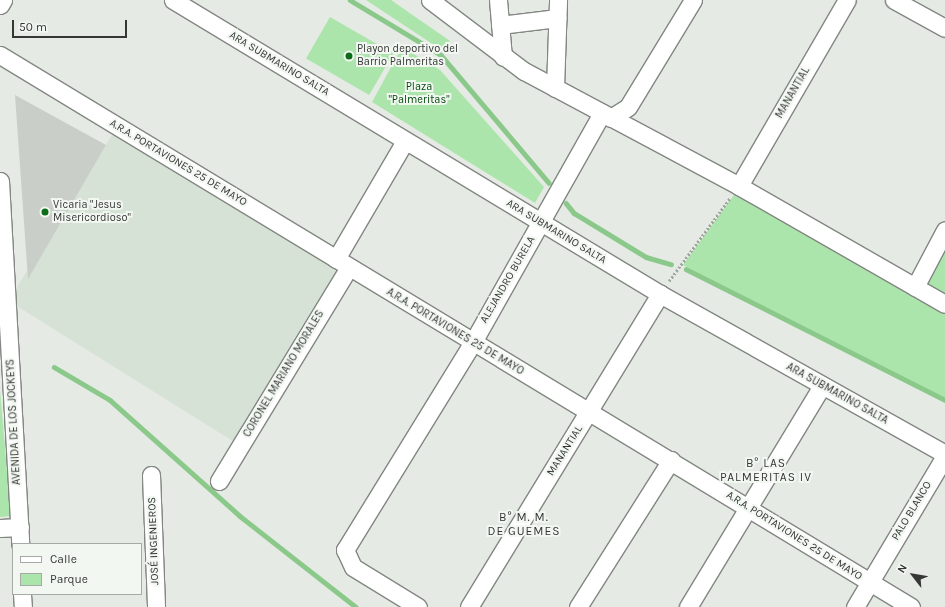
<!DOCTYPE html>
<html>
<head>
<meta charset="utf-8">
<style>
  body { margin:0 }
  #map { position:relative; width:945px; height:607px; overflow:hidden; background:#e5eae4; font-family:Karla,sans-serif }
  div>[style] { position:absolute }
  .built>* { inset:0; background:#d7e2d6; transform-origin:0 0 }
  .green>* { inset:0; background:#ace5ab; transform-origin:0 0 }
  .stream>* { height:4.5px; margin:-2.25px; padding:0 2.25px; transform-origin:2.25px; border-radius:2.25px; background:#8ac989 }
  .building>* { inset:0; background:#c9cec9 }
  .path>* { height:2.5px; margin-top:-1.25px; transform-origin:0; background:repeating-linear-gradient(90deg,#a1a5a0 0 2px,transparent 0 4px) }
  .roads { filter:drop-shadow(1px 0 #828782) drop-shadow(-1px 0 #828782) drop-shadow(0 1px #828782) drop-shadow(0 -1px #828782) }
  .minor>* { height:17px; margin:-8.5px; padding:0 8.5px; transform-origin:8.5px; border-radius:8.5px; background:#fff }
  .dots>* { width:11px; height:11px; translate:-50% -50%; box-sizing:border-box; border:2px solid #f2f7f2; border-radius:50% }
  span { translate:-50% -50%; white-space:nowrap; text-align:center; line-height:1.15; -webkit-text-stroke:4px #f2f7f2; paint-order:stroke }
  .poi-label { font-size:11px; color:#353735 }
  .left { translate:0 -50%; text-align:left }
  .street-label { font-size:11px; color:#353735 }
  .park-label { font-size:11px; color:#03490b }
  .neighbourhood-label { font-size:12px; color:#353735; letter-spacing:1px }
  .legend { position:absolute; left:12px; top:543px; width:130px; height:52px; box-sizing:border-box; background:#f2f7f2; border:1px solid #a6aaa6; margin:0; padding:5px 7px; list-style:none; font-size:12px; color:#353735 }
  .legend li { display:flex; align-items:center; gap:8px; height:20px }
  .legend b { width:20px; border:1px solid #a6aaa6 }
  .north { position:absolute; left:893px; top:555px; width:40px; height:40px; -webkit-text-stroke:3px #f2f7f2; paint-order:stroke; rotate:301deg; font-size:11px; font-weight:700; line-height:16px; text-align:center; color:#353735 }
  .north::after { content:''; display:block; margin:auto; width:14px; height:18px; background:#353735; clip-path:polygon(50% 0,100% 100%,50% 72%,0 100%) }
  .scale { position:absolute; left:12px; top:20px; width:115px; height:18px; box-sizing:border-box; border:2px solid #353735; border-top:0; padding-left:5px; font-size:12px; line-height:14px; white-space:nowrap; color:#353735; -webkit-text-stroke:3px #f2f7f2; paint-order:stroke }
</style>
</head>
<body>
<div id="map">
  <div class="built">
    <div style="left:117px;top:127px;width:270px;height:205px;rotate:32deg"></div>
  </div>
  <div class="green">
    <div style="clip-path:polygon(366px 0,391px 0,450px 41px,443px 51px)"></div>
    <div style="left:330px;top:17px;width:73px;height:48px;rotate:30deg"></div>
    <div style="clip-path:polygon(402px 47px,440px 70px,544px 187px,535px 203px,372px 102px)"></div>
    <div style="clip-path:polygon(739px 188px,914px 288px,945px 233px,945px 400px,683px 265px)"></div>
    <div style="clip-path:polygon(0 391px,11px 516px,0 517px)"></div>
  </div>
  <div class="stream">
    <div style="left:350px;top:0;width:106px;rotate:31.1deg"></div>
    <div style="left:441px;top:55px;width:167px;rotate:49.8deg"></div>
    <div style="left:566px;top:203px;width:13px;rotate:51deg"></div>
    <div style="left:574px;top:213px;width:84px;rotate:31.4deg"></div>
    <div style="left:646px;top:257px;width:26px;rotate:16deg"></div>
    <div style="left:686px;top:269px;width:290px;rotate:26.8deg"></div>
    <div style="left:54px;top:367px;width:65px;rotate:30.5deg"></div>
    <div style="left:110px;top:400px;width:174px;rotate:41.7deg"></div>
    <div style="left:240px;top:516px;width:147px;rotate:38.1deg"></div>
  </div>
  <div class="building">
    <div style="clip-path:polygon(15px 95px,106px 145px,28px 279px)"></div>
  </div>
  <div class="path">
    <div style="left:669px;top:281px;width:103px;rotate:-53.7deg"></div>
  </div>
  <div class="roads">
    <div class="minor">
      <div style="left:173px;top:0;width:569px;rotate:31.12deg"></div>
      <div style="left:660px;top:294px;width:327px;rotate:29.3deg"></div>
      <div style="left:430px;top:0;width:118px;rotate:37.1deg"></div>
      <div style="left:524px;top:71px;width:244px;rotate:28.1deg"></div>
      <div style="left:739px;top:186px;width:237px;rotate:29.8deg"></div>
      <div style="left:498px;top:0;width:57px;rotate:85deg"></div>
      <div style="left:894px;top:0;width:58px;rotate:28.8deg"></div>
      <div style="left:0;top:5px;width:6px;rotate:-59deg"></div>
      <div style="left:500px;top:25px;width:58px;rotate:-6.9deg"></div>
      <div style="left:0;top:55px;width:1065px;rotate:31.21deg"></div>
      <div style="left:555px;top:88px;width:88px;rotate:-88deg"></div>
      <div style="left:611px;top:118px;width:20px;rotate:-33deg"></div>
      <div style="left:628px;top:107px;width:125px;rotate:-58.7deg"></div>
      <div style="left:0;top:181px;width:364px;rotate:86.8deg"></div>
      <div style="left:739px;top:186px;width:215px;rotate:-59.9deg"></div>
      <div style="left:336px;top:259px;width:137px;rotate:-59.7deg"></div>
      <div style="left:915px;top:287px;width:64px;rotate:-62.2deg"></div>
      <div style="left:151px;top:475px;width:132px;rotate:87.8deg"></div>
      <div style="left:219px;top:481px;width:250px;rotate:-58.7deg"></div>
      <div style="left:0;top:528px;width:20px;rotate:-3deg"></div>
      <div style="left:22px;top:594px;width:13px;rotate:86deg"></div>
      <div style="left:418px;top:607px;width:76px;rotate:-148.4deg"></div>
      <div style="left:353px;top:567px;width:19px;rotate:-115deg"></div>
      <div style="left:345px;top:550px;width:244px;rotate:-58.4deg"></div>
      <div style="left:473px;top:342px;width:263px;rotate:-60.6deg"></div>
      <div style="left:469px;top:607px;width:367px;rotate:-58.6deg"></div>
      <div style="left:578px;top:607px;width:174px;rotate:-57.7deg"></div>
      <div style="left:688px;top:607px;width:258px;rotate:-58.8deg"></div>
      <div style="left:855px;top:607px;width:176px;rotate:-59.2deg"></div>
    </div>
  </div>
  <div class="dots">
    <div style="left:349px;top:56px;background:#0d6c18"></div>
    <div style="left:45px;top:212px;background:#0d6c18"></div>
  </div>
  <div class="poi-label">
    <span class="left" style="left:357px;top:56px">Playon deportivo del<br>Barrio Palmeritas</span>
    <span class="left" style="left:53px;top:212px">Vicaria "Jesus<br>Misericordioso"</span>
  </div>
  <div class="street-label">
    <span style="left:279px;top:64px;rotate:31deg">ARA SUBMARINO SALTA</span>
    <span style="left:793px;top:93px;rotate:-60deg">MANANTIAL</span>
    <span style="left:178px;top:163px;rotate:31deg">A.R.A. PORTAVIONES 25 DE MAYO</span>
    <span style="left:556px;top:232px;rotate:31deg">ARA SUBMARINO SALTA</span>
    <span style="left:508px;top:280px;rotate:-60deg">ALEJANDRO BURELA</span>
    <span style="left:455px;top:332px;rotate:31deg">A.R.A. PORTAVIONES 25 DE MAYO</span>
    <span style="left:284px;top:374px;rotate:-59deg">CORONEL MARIANO MORALES</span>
    <span style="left:837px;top:394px;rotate:29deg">ARA SUBMARINO SALTA</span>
    <span style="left:14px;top:422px;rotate:-93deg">AVENIDA DE LOS JOCKEYS</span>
    <span style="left:565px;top:451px;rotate:-58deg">MANANTIAL</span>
    <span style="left:912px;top:511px;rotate:-59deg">PALO BLANCO</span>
    <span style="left:794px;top:536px;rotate:32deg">A.R.A. PORTAVIONES 25 DE MAYO</span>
    <span style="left:154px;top:541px;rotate:-92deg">JOSÉ INGENIEROS</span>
  </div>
  <div class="park-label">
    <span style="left:419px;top:94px">Plaza<br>"Palmeritas"</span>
  </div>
  <div class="neighbourhood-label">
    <span style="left:766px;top:471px">B° LAS<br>PALMERITAS IV</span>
    <span style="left:524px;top:525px">B° M. M.<br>DE GUEMES</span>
  </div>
  <ul class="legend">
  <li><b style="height:5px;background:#fff"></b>Calle</li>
  <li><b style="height:11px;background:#ace5ab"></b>Parque</li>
  </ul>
  <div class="north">N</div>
  <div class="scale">50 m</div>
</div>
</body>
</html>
